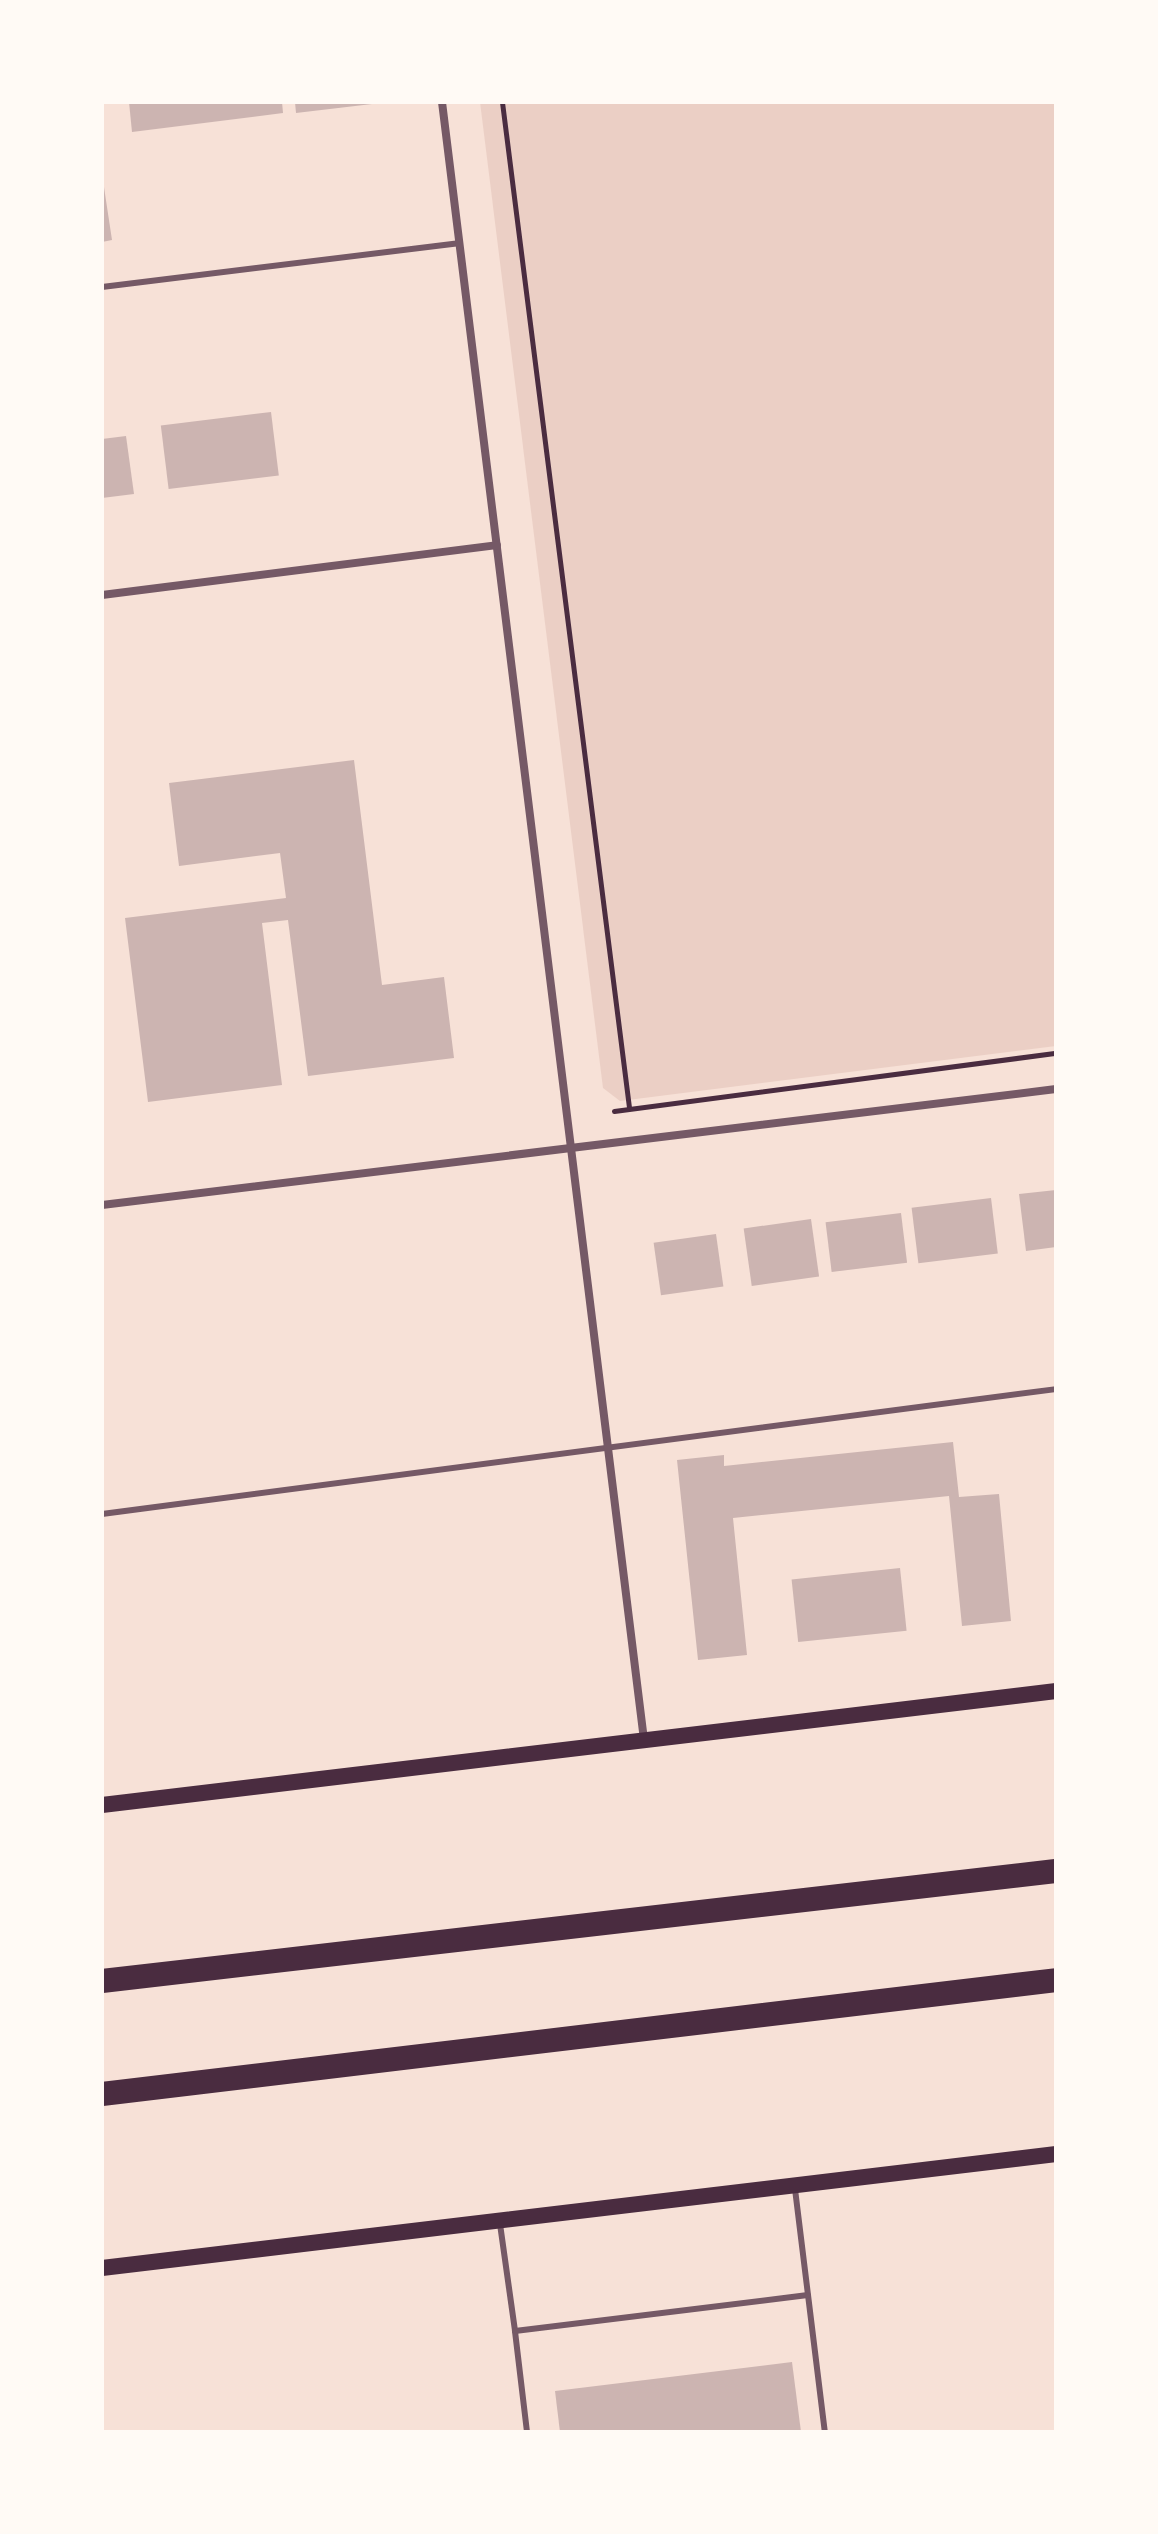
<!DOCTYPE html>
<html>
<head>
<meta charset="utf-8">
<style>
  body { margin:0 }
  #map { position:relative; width:1158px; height:2534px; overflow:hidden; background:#f7e1d7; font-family:Raleway,sans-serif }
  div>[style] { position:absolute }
  .green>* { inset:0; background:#ebcfc5 }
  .building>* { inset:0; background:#ccb4b1; transform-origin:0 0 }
  .path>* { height:5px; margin:-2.5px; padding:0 2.5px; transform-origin:2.5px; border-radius:2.5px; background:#4a2c40 }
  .service>* { height:6px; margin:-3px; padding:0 3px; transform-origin:3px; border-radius:3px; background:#755966 }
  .minor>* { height:8px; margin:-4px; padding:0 4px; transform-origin:4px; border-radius:4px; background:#755966 }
  .secondary>* { height:16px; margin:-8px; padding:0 8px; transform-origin:8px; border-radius:8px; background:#4a2c40 }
  .motorway>* { height:24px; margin:-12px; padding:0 12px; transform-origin:12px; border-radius:12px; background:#4a2c40 }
  span { translate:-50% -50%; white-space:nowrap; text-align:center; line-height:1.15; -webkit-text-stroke:6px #fffaf5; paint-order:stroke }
  .frame { position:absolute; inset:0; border:104px solid #fffaf5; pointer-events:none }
</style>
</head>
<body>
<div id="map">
  <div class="green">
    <div style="clip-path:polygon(480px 102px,1056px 102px,1056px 1046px,620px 1101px,603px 1088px)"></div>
  </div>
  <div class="building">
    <div style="clip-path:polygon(129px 102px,282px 102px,283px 113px,132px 132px)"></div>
    <div style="clip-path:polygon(295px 102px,371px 102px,372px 104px,296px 113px)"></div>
    <div style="clip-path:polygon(102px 174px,112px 240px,102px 242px)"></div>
    <div style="left:271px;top:412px;width:64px;height:111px;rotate:83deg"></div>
    <div style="clip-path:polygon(126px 436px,134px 494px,102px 498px,102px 439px)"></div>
    <div style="clip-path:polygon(354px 760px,382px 985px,444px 977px,454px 1058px,308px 1076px,288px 920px,262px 923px,282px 1085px,148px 1102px,125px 918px,286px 898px,280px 853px,179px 866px,169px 783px)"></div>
    <div style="clip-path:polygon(1056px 1190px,1056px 1247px,1026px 1251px,1019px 1194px)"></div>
    <div style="left:991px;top:1198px;width:56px;height:80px;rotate:83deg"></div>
    <div style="left:901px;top:1213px;width:50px;height:76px;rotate:83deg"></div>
    <div style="left:811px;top:1219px;width:58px;height:68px;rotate:82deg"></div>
    <div style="left:716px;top:1234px;width:53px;height:63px;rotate:82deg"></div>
    <div style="clip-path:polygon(953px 1442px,959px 1497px,999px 1494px,1011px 1621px,962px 1626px,949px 1496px,733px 1518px,747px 1655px,698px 1660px,677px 1460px,724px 1455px,724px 1466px)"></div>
    <div style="left:900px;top:1568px;width:63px;height:109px;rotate:84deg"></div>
    <div style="clip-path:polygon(792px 2362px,801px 2432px,560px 2432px,555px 2391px)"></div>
  </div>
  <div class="path">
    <div style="left:502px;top:102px;width:1014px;rotate:82.8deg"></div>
    <div style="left:614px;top:1111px;width:446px;rotate:-7.5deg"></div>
  </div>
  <div class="service">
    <div style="left:102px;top:287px;width:359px;rotate:-7deg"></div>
    <div style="left:102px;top:1514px;width:962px;rotate:-7.46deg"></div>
    <div style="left:795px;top:2189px;width:245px;rotate:83deg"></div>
    <div style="left:500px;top:2224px;width:108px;rotate:82deg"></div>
    <div style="left:527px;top:2432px;width:102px;rotate:-96.8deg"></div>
    <div style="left:515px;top:2331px;width:295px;rotate:-7deg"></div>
  </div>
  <div class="minor">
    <div style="left:442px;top:102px;width:1651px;rotate:82.97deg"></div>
    <div style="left:102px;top:595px;width:398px;rotate:-7.2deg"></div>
    <div style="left:102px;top:1205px;width:961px;rotate:-6.93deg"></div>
  </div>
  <div class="secondary">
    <div style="left:102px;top:1805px;width:961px;rotate:-6.81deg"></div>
    <div style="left:102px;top:2268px;width:961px;rotate:-6.81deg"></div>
  </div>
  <div class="motorway">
    <div style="left:102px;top:1981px;width:960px;rotate:-6.58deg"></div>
    <div style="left:102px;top:2094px;width:961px;rotate:-6.81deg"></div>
  </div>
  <div class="frame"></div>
</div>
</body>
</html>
